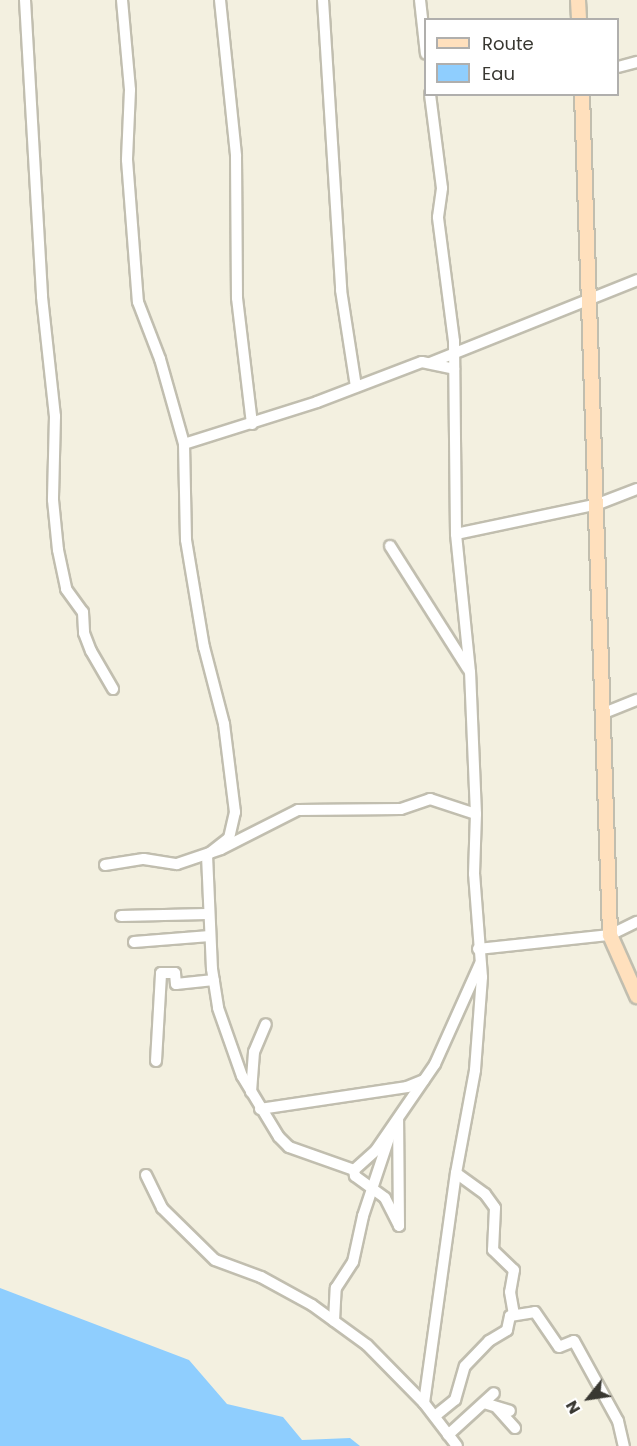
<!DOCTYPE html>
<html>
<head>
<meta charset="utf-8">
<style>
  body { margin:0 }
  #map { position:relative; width:637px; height:1446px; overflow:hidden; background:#f3f0e0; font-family:Poppins,sans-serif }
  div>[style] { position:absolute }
  .water>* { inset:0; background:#8fcefe }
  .roads { filter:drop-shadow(2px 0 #c1beaf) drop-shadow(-2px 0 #c1beaf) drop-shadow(0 2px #c1beaf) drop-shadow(0 -2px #c1beaf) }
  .minor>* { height:10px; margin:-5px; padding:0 5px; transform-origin:5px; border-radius:5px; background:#fff }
  .major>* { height:14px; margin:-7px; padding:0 7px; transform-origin:7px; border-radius:7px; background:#ffe0bd }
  span { translate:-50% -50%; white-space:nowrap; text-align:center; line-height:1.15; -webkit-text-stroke:4.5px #fff; paint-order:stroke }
  .legend { position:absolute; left:424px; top:18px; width:195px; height:78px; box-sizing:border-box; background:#fff; border:2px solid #b0afad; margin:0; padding:8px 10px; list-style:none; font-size:18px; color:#393832 }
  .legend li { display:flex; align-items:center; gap:12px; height:30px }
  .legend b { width:30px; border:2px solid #b0afad }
  .north { position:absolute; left:559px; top:1368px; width:60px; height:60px; -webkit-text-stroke:4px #fff; paint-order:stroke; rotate:240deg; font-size:16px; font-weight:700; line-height:24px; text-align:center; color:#393832 }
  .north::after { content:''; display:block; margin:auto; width:21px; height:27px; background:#393832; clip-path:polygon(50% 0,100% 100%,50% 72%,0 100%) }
</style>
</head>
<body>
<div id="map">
  <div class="water">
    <div style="clip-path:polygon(0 1288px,189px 1360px,227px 1404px,283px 1417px,302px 1440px,350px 1438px,360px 1446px,0 1446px)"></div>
  </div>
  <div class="roads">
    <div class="minor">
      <div style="left:25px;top:0;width:297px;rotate:86.7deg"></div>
      <div style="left:42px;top:297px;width:120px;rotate:83.8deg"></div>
      <div style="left:55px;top:416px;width:84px;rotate:91.4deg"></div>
      <div style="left:53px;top:500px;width:50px;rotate:84.3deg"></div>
      <div style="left:58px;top:550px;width:40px;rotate:78deg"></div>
      <div style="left:66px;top:589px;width:29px;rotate:54deg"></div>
      <div style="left:83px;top:612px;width:21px;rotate:87deg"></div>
      <div style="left:84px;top:633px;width:19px;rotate:69deg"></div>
      <div style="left:91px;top:651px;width:44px;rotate:59.9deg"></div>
      <div style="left:122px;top:0;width:90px;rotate:84.9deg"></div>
      <div style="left:130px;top:90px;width:70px;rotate:92.5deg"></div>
      <div style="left:127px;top:160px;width:142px;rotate:85.6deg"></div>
      <div style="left:138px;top:302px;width:61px;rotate:68.9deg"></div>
      <div style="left:160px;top:359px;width:88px;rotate:74.2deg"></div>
      <div style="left:184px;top:444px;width:96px;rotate:88.8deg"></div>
      <div style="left:186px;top:540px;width:109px;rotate:80.5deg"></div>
      <div style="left:204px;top:647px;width:80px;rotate:75.4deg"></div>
      <div style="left:224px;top:724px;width:89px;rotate:82.9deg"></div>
      <div style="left:235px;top:812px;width:27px;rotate:103deg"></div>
      <div style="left:229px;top:838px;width:28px;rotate:142deg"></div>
      <div style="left:207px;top:855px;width:114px;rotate:87.5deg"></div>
      <div style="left:212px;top:969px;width:39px;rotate:81deg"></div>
      <div style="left:218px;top:1008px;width:72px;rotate:70.6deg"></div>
      <div style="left:242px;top:1076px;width:71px;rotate:58.8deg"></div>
      <div style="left:279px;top:1137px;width:14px;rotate:45deg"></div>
      <div style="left:289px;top:1147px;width:69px;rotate:19.5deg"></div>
      <div style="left:354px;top:1170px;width:30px;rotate:-42deg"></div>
      <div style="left:376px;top:1150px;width:104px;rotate:-55.5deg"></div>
      <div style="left:435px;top:1064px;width:110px;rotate:-65.8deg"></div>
      <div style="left:220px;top:0;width:157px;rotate:84.1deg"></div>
      <div style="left:236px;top:156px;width:142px;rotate:89.6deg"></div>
      <div style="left:237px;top:298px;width:127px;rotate:83.2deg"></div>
      <div style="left:323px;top:0;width:291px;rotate:86.4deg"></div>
      <div style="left:341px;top:290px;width:98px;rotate:81.2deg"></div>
      <div style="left:420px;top:0;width:54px;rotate:83.7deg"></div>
      <div style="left:618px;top:67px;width:20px;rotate:-15deg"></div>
      <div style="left:430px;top:363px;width:223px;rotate:-21.8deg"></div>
      <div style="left:184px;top:444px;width:139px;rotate:-17.5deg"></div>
      <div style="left:317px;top:402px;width:112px;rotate:-20.9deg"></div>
      <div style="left:422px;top:362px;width:33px;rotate:12deg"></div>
      <div style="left:456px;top:534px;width:145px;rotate:-11.9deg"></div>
      <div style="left:598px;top:504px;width:42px;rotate:-21deg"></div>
      <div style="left:390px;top:546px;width:146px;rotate:57.6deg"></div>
      <div style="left:604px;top:713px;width:35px;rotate:-22deg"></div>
      <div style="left:105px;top:865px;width:39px;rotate:-9deg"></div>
      <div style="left:144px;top:859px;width:33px;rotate:9deg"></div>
      <div style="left:177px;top:864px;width:46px;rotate:-18.8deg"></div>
      <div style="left:221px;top:849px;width:86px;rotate:-26.9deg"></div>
      <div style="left:298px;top:810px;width:103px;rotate:-0.6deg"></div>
      <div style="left:401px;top:809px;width:31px;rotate:-19deg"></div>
      <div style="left:430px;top:799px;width:48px;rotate:18.1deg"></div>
      <div style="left:121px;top:916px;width:86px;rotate:-1.3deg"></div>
      <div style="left:134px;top:942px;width:76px;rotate:-4.5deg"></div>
      <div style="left:478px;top:949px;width:133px;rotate:-6.1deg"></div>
      <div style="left:610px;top:935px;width:30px;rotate:-26deg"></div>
      <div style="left:156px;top:1061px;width:88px;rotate:-86.7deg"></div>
      <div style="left:161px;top:973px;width:14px"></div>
      <div style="left:175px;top:973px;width:11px;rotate:85deg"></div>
      <div style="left:176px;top:984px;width:38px;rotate:-6deg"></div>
      <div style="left:251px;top:1092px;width:40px;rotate:-85.7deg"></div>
      <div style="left:254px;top:1052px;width:30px;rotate:-67deg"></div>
      <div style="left:260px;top:1109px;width:149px;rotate:-8.5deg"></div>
      <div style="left:407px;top:1087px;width:18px;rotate:-22deg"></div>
      <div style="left:354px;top:1170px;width:6px;rotate:81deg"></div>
      <div style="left:355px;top:1176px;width:37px;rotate:36deg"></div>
      <div style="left:385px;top:1198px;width:31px;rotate:63deg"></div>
      <div style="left:399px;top:1226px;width:107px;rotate:-90.5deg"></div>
      <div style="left:456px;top:1173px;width:36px;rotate:36deg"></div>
      <div style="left:485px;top:1194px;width:17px;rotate:54deg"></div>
      <div style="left:495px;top:1208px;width:42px;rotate:92.7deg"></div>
      <div style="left:493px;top:1250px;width:29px;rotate:44deg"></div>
      <div style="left:514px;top:1270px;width:22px;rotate:100deg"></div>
      <div style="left:510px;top:1292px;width:23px;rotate:80deg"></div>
      <div style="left:146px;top:1175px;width:37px;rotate:64deg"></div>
      <div style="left:162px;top:1208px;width:74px;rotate:44.5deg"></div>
      <div style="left:215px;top:1260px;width:49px;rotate:20.3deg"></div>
      <div style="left:261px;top:1277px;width:58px;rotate:28.8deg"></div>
      <div style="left:312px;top:1305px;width:68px;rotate:36deg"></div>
      <div style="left:367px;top:1345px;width:81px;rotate:45.5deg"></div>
      <div style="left:424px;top:1403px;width:54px;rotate:52.5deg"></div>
      <div style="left:334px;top:1321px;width:33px;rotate:-87deg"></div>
      <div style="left:336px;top:1288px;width:31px;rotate:-57deg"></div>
      <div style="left:353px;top:1262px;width:47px;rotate:-77.7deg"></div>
      <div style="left:363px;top:1216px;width:85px;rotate:-71.6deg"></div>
      <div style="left:424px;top:1403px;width:232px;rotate:-82.1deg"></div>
      <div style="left:456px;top:1173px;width:105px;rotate:-79.5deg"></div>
      <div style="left:475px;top:1070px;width:93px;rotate:-85.7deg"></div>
      <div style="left:482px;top:977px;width:103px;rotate:-94.4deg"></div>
      <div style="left:474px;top:874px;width:60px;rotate:-88.1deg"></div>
      <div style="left:476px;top:814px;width:142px;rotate:-92.4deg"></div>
      <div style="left:470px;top:672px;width:139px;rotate:-95.8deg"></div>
      <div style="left:456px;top:534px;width:193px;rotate:-90.6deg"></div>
      <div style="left:454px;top:341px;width:125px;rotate:-97.4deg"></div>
      <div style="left:438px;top:217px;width:29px;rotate:-82deg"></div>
      <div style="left:442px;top:188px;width:95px;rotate:-97.3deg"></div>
      <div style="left:484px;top:1403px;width:27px;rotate:17deg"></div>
      <div style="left:497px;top:1408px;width:27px;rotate:48deg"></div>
      <div style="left:435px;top:1416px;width:26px;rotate:-39deg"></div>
      <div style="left:455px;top:1400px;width:35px;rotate:-74deg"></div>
      <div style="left:465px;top:1366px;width:35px;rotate:-46deg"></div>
      <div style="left:489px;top:1341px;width:21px;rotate:-31deg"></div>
      <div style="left:507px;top:1330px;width:14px;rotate:-78deg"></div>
      <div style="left:510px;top:1316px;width:25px;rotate:-9deg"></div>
      <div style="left:535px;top:1312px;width:42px;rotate:55.6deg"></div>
      <div style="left:559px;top:1347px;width:16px;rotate:-22deg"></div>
      <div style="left:574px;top:1341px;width:91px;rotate:61.2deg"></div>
      <div style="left:618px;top:1421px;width:26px;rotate:77deg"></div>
      <div style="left:448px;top:1435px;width:62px;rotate:-42.4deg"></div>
    </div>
    <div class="major">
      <div style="left:578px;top:0;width:20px;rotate:87deg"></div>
      <div style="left:582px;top:94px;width:841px;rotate:88.09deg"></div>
      <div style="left:610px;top:935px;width:67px;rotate:66.1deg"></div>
    </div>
  </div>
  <ul class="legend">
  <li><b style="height:8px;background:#ffe0bd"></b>Route</li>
  <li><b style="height:16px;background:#8fcefe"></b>Eau</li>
  </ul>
  <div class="north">N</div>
</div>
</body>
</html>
